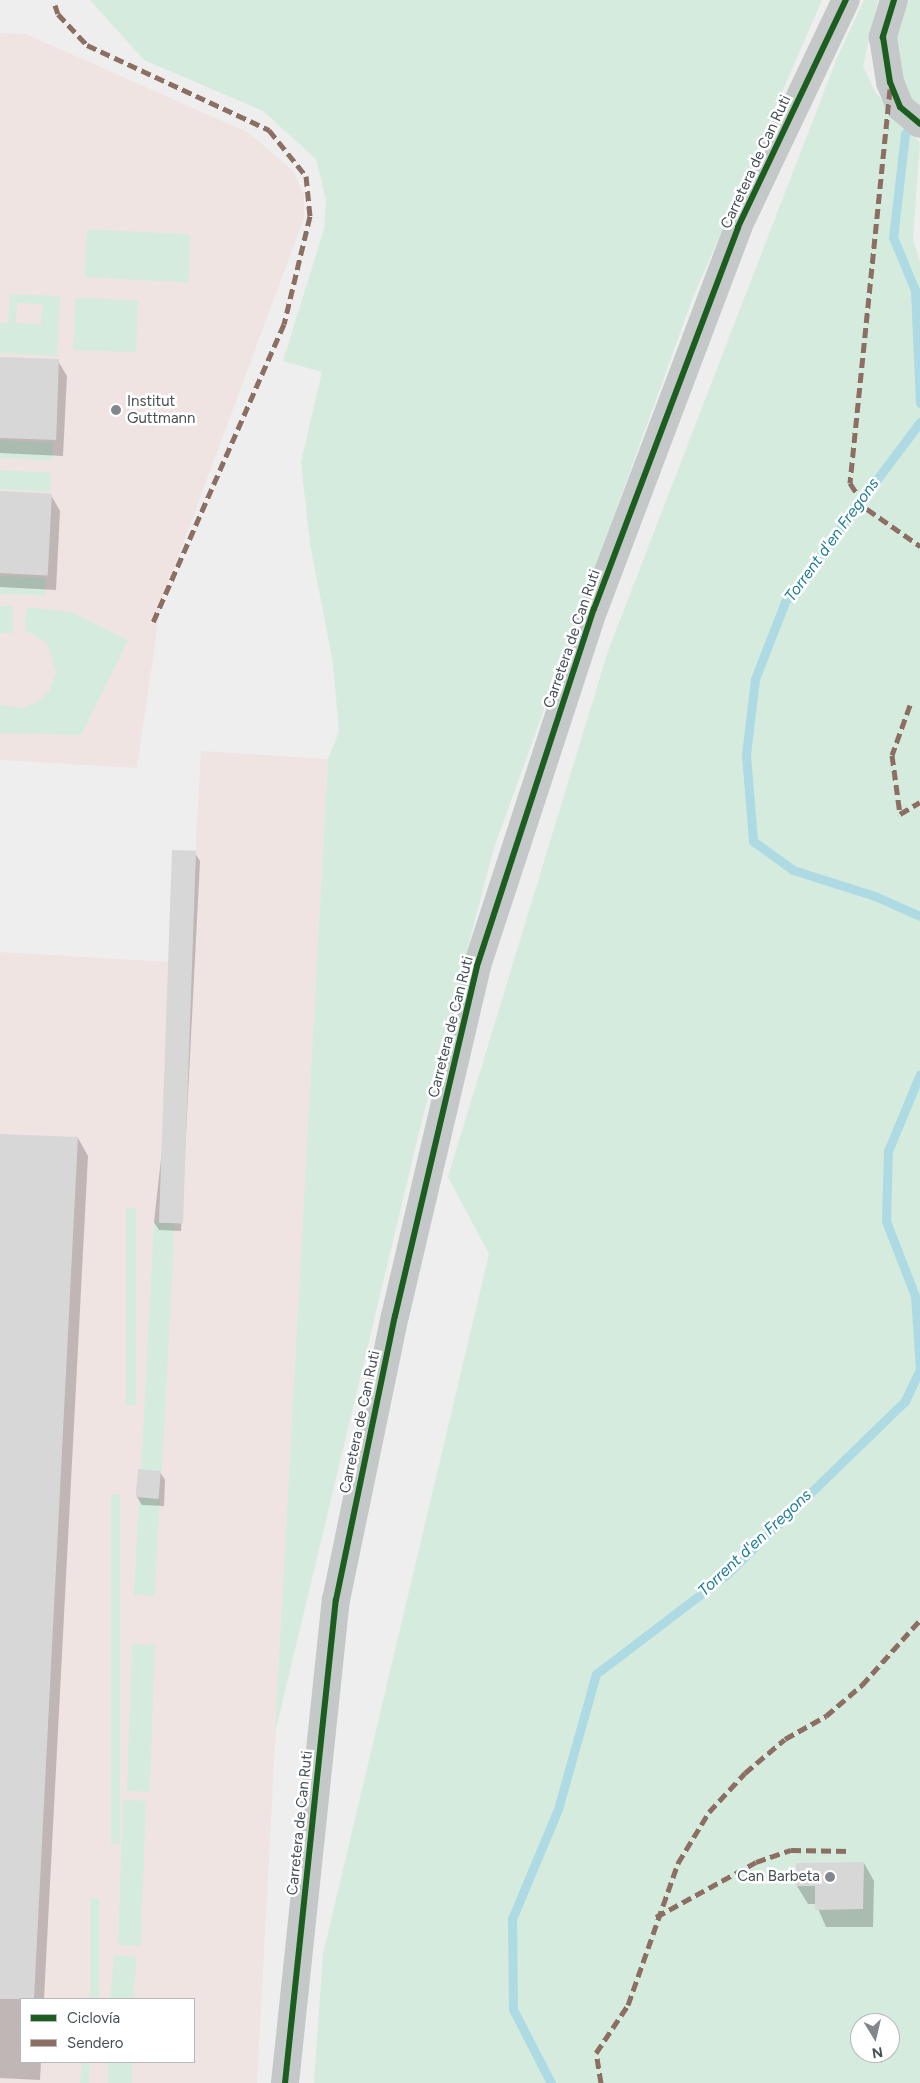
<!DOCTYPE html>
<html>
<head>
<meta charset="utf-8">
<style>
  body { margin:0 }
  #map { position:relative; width:920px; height:2083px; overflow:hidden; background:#eee; font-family:Figtree,sans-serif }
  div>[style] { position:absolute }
  .medical>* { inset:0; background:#f0e4e3 }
  .green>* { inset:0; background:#d5ebdd; transform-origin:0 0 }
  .shadow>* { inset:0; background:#0003 }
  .stream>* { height:9px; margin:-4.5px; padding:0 4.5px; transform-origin:4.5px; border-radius:4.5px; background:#aedae4 }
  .building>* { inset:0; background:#d7d7d8; transform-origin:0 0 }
  .street>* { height:28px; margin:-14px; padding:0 14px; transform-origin:14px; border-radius:14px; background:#c5c8c9 }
  .quiet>* { height:5px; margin-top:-2.5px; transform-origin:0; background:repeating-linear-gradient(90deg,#8d6e63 0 10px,transparent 0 15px) }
  .cycleway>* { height:6px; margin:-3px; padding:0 3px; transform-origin:3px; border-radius:3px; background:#1b5e20 }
  .dots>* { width:14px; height:14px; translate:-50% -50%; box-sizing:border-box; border:2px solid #fff; border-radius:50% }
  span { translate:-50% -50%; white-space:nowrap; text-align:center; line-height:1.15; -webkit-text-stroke:5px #fff; paint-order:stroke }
  .street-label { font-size:15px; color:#475057 }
  .poi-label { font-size:15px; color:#475057 }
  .left { translate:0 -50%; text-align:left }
  .right { translate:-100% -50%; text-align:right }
  .water-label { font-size:16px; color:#1e7d94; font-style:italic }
  .legend { position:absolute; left:20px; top:1998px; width:175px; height:65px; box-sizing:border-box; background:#fff; border:1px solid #b5b9bc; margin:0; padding:6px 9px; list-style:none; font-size:15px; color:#475057 }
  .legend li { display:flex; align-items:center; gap:10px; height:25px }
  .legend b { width:25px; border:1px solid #b5b9bc }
  .north { position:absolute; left:850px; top:2013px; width:50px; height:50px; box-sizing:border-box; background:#fff; border:1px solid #b5b9bc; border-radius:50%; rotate:171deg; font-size:14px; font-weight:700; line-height:20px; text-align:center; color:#475057 }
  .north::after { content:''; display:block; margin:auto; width:18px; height:22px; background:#81878c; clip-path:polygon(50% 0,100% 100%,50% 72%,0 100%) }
</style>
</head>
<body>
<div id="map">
  <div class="medical">
    <div style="clip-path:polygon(0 33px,26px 34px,249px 133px,293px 171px,304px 195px,304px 218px,161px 603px,137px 768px,0 760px)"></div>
    <div style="clip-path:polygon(evenodd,201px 751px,328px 759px,257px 2083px,0 2083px,0 952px,189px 963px,201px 751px,21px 1999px,194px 1999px,194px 2062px,21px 2062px,21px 1999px)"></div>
  </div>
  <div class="green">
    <div style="clip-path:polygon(90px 0,822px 0,693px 297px,494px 848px,421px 1124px,275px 1733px,328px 759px,339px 732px,333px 663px,310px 544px,301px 462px,322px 372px,283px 361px,324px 229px,326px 200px,316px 159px,263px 111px,144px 60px)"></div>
    <div style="clip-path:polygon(evenodd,864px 0,878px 0,863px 66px,875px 92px,920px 143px,913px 239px,920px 263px,920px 2083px,314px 2083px,323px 1954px,489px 1254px,448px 1177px,608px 651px,837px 58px,864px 0,860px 2023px,890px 2023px,890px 2053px,860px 2053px,860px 2023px)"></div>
    <div style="clip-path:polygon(909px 0,920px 0,920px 115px,900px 99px,892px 52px)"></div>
    <div style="left:87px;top:229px;width:104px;height:48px;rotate:3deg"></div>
    <div style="clip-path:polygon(evenodd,10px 294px,60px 296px,57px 356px,0 353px,0 323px,8px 323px,10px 294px,17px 303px,42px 304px,41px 324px,16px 323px,17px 303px)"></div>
    <div style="left:75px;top:298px;width:63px;height:52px;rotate:2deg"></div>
    <div style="left:0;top:440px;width:53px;height:18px;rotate:3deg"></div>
    <div style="left:0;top:470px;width:51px;height:19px;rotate:3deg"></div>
    <div style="left:0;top:576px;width:46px;height:18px;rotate:2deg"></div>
    <div style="left:0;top:606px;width:13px;height:27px"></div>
    <div style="clip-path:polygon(26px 607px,72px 612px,128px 640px,81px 735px,0 733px,0 705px,22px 708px,36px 703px,49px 691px,56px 673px,47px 643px,25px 630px)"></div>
    <div style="left:126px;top:1208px;width:10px;height:197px"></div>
    <div style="left:154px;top:1222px;width:21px;height:248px;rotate:3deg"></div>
    <div style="left:111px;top:1494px;width:9px;height:350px"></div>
    <div style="left:139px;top:1497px;width:21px;height:98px;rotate:3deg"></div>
    <div style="left:132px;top:1644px;width:23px;height:147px;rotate:2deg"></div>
    <div style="left:123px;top:1800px;width:23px;height:145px;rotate:2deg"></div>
    <div style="left:90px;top:1898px;width:9px;height:101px"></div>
    <div style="left:114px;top:1955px;width:23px;height:44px;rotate:5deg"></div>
    <div style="clip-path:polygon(82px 2062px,90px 2062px,89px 2083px,80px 2083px)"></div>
    <div style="left:108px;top:2062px;width:24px;height:21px"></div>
  </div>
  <div class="shadow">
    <div style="clip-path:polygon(0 358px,58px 361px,67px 376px,63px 456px,0 453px)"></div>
    <div style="clip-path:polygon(0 493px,51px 495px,60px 511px,56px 590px,0 587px)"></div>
    <div style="clip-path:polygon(195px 853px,200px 861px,181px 1231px,159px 1230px,154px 1222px)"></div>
    <div style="clip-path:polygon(0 1135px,78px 1138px,88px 1156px,44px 1999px,21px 1999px,21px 2062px,41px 2062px,40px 2080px,0 2078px)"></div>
    <div style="clip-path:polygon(160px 1472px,165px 1480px,164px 1506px,142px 1505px,137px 1497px)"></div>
    <div style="clip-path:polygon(864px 1863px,874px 1881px,873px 1927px,826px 1927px,816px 1904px,808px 1904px,797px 1886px)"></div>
  </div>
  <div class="stream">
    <div style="left:914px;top:121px;width:16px;rotate:125deg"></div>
    <div style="left:905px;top:134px;width:104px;rotate:96.6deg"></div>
    <div style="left:893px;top:237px;width:57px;rotate:67.5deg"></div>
    <div style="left:915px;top:290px;width:113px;rotate:87.5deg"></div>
    <div style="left:920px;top:422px;width:225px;rotate:126.9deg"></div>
    <div style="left:785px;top:602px;width:83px;rotate:111.3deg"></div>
    <div style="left:755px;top:679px;width:77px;rotate:96.8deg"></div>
    <div style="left:746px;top:755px;width:86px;rotate:85.3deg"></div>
    <div style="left:753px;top:841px;width:49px;rotate:35.9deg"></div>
    <div style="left:793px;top:870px;width:86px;rotate:17.6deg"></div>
    <div style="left:875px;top:896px;width:49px;rotate:24deg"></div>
    <div style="left:551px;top:2083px;width:83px;rotate:-117.2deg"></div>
    <div style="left:513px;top:2009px;width:90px;rotate:-90.6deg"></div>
    <div style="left:512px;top:1919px;width:119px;rotate:-67.3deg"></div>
    <div style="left:558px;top:1809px;width:140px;rotate:-74.3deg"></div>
    <div style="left:596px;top:1674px;width:163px;rotate:-37.3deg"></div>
    <div style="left:726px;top:1575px;width:250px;rotate:-44.2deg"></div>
    <div style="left:905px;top:1401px;width:35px;rotate:-65deg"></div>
    <div style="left:920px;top:1369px;width:73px;rotate:-93.9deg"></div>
    <div style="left:915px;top:1296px;width:80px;rotate:-111.1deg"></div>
    <div style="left:886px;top:1221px;width:70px;rotate:-88.4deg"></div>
    <div style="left:888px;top:1151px;width:83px;rotate:-67.4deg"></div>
  </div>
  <div class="building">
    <div style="left:0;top:357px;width:59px;height:81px;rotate:2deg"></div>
    <div style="left:0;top:491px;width:52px;height:82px;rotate:3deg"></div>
    <div style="left:172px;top:850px;width:24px;height:373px;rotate:2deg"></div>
    <div style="clip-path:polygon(0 1134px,78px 1137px,34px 1999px,0 1999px)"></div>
    <div style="left:138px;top:1469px;width:23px;height:28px;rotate:5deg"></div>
    <div style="clip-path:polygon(864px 1862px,863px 1909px,815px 1910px,815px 1886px,796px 1886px,796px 1863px)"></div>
  </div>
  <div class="street">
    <div style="left:894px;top:0;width:39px;rotate:107deg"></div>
    <div style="left:883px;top:37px;width:46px;rotate:81.2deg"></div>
    <div style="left:890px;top:82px;width:27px;rotate:68deg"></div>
    <div style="left:900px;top:107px;width:26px;rotate:40deg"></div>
    <div style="left:285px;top:2083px;width:486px;rotate:-84deg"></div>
    <div style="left:336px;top:1600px;width:290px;rotate:-78.3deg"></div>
    <div style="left:395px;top:1316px;width:359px;rotate:-76.8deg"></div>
    <div style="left:477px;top:966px;width:376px;rotate:-71.9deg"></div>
    <div style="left:594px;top:609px;width:408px;rotate:-69.3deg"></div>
    <div style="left:738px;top:227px;width:251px;rotate:-64.6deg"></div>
  </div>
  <div class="quiet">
    <div style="left:55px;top:5px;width:9px;rotate:72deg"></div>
    <div style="left:58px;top:14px;width:42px;rotate:46.9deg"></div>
    <div style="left:87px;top:45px;width:201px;rotate:25deg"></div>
    <div style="left:269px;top:130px;width:59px;rotate:51.2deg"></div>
    <div style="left:306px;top:176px;width:40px;rotate:84.3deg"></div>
    <div style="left:310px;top:216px;width:111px;rotate:103.5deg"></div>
    <div style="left:284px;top:324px;width:328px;rotate:113.7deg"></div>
    <div style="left:890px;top:89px;width:396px;rotate:95.8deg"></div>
    <div style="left:850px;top:483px;width:31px;rotate:57deg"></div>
    <div style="left:867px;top:509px;width:65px;rotate:34.9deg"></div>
    <div style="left:910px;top:705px;width:53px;rotate:109.8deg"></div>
    <div style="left:892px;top:755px;width:60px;rotate:82.3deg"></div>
    <div style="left:900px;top:814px;width:23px;rotate:-31deg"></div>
    <div style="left:656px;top:1917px;width:114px;rotate:-28.8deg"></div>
    <div style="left:756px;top:1862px;width:37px;rotate:-19deg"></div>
    <div style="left:791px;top:1850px;width:60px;rotate:1deg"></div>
    <div style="left:601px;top:2083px;width:30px;rotate:-99deg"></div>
    <div style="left:596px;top:2053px;width:58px;rotate:-56.3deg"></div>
    <div style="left:628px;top:2005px;width:151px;rotate:-70.6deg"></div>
    <div style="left:678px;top:1863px;width:60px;rotate:-58.7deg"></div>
    <div style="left:709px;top:1812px;width:53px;rotate:-47.3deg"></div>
    <div style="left:745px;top:1773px;width:52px;rotate:-40.4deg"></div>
    <div style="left:785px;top:1739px;width:47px;rotate:-29.3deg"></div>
    <div style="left:826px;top:1716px;width:48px;rotate:-40.7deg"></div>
    <div style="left:862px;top:1685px;width:87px;rotate:-48.3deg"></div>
  </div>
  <div class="cycleway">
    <div style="left:894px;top:0;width:39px;rotate:107deg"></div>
    <div style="left:883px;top:37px;width:46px;rotate:81.2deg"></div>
    <div style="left:890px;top:82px;width:27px;rotate:68deg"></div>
    <div style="left:900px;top:107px;width:26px;rotate:40deg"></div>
    <div style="left:285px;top:2083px;width:486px;rotate:-84deg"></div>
    <div style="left:336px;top:1600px;width:290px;rotate:-78.3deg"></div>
    <div style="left:395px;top:1316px;width:359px;rotate:-76.8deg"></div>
    <div style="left:477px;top:966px;width:376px;rotate:-71.9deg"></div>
    <div style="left:594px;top:609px;width:408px;rotate:-69.3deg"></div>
    <div style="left:738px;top:227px;width:251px;rotate:-64.6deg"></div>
  </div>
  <div class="dots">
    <div style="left:116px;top:410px;background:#81878c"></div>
    <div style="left:830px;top:1877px;background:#81878c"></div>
  </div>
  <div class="street-label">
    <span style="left:756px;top:162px;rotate:-65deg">Carretera de Can Ruti</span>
    <span style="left:572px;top:639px;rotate:-71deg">Carretera de Can Ruti</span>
    <span style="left:451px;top:1027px;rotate:-76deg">Carretera de Can Ruti</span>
    <span style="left:360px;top:1422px;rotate:-78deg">Carretera de Can Ruti</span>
    <span style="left:300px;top:1823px;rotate:-84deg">Carretera de Can Ruti</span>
  </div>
  <div class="poi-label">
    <span class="left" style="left:127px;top:410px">Institut<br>Guttmann</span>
    <span class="right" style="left:820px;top:1877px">Can Barbeta</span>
  </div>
  <div class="water-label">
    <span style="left:832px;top:540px;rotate:-54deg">Torrent d'en Fregons</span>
    <span style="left:755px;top:1543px;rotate:-43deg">Torrent d'en Fregons</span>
  </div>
  <ul class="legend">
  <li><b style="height:6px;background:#1b5e20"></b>Ciclovía</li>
  <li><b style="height:6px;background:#8d6e63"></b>Sendero</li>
  </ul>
  <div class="north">N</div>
</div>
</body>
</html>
